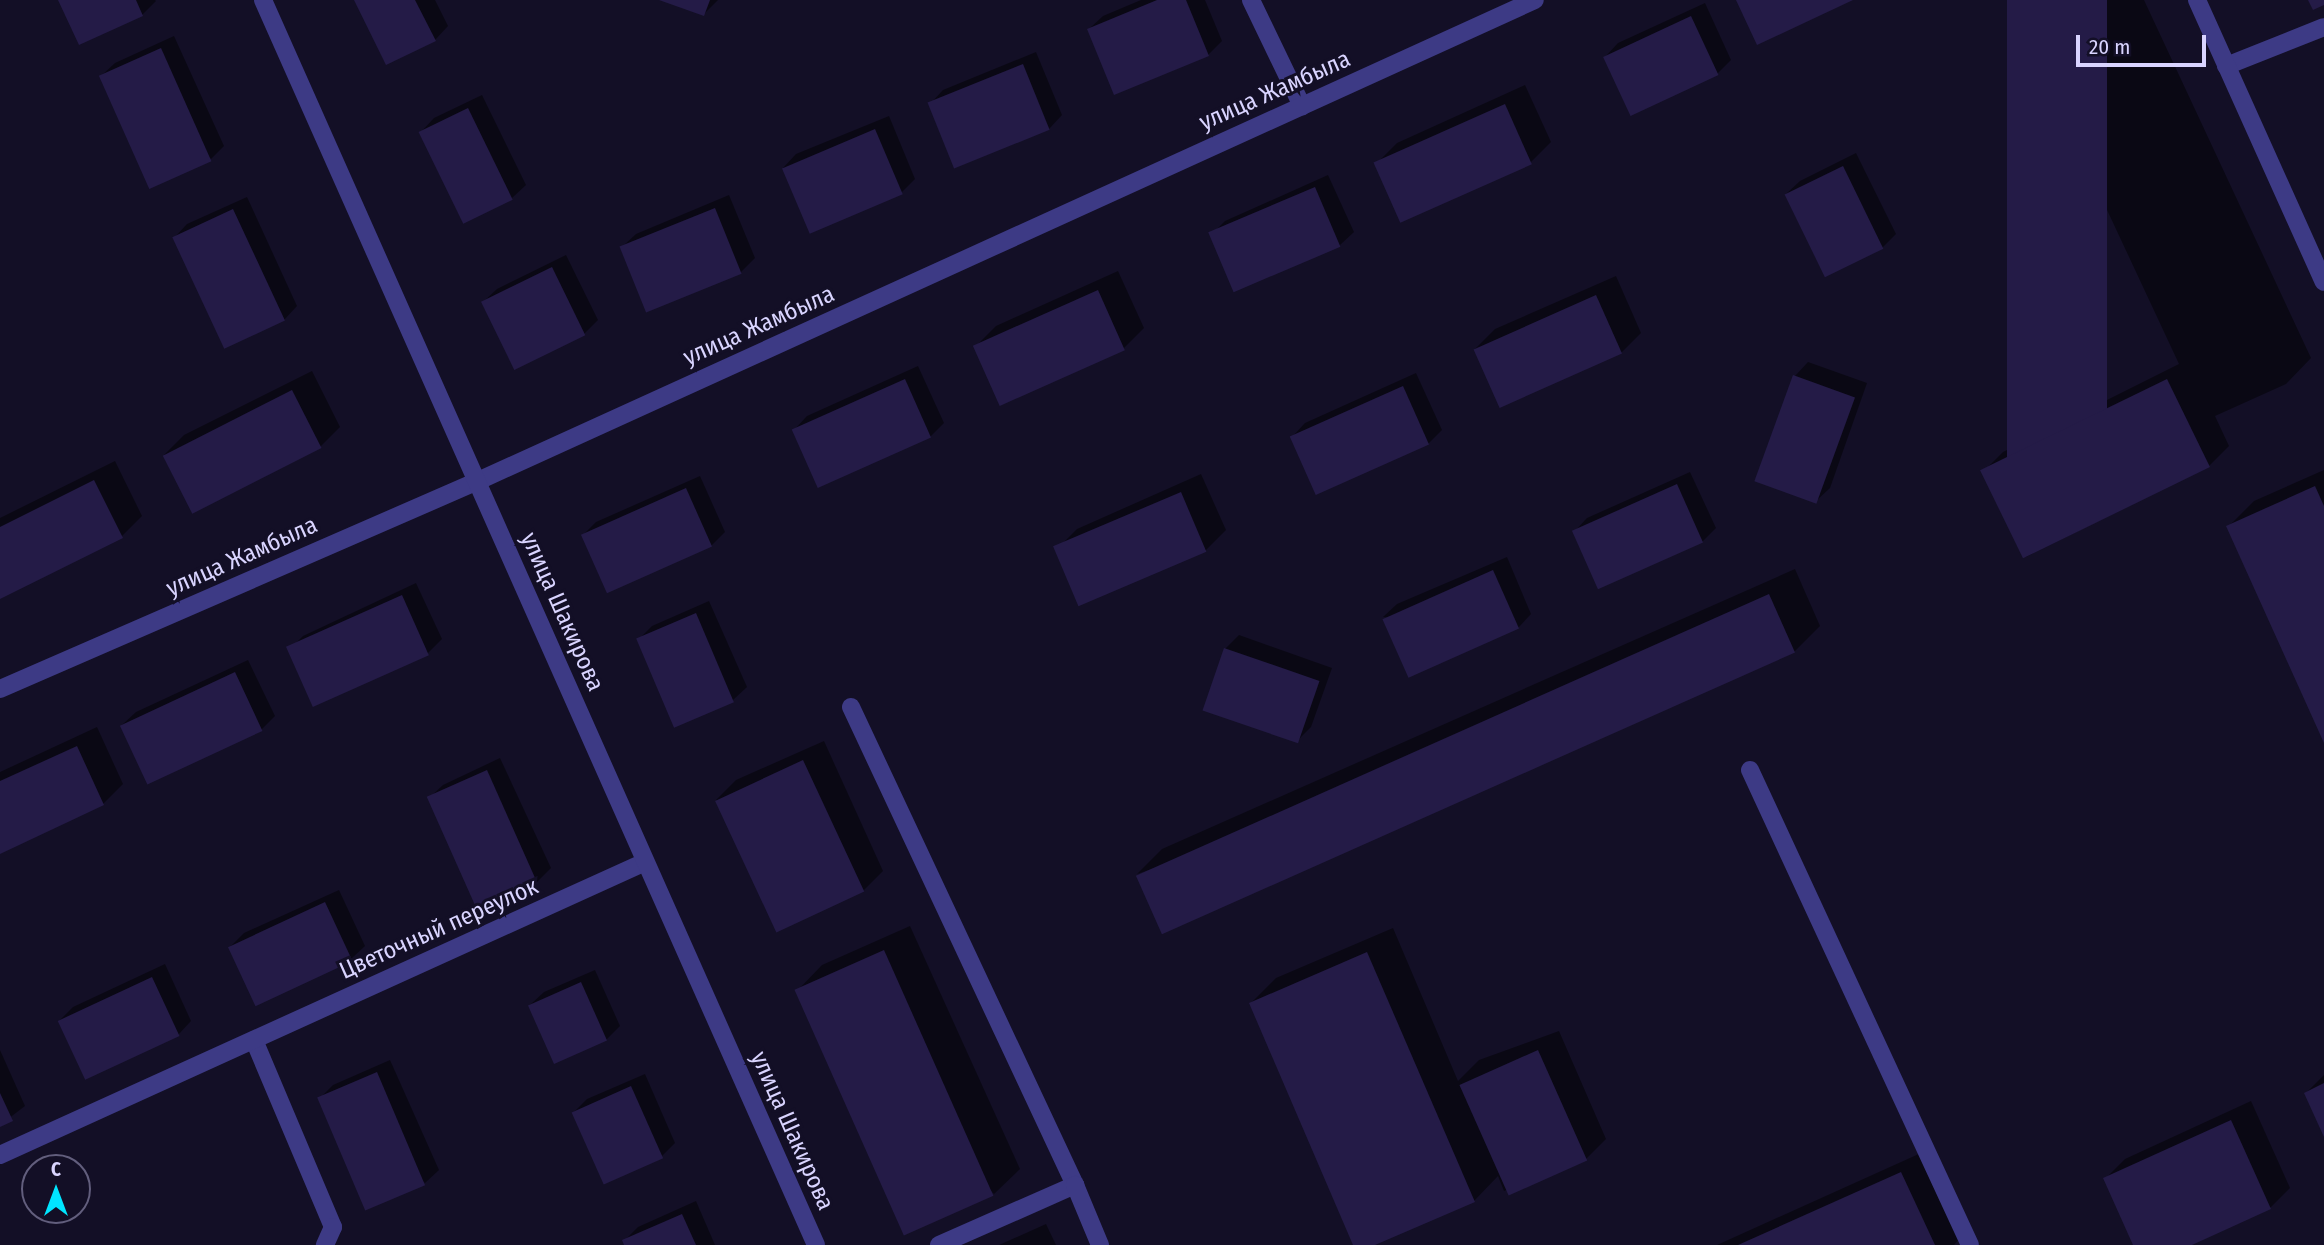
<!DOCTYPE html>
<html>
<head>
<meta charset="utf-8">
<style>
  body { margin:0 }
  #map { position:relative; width:2324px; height:1245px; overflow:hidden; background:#130f26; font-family:"Fira Sans Condensed",sans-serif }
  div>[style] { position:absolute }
  .shadow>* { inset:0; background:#0007 }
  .building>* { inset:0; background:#241b47; transform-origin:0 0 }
  .service>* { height:18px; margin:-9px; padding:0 9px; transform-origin:9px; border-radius:9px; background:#3d3a85 }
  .minor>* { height:18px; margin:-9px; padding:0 9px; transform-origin:9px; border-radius:9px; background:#3d3a85 }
  .tertiary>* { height:18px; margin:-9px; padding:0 9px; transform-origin:9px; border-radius:9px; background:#3d3a85 }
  span { translate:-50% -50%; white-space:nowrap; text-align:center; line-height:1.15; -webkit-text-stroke:6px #130f26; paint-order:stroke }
  .street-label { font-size:24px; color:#d9d4ff }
  .north { position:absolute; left:21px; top:1154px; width:70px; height:70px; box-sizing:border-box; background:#130f26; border:2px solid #625e7d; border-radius:50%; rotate:0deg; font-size:19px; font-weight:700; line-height:28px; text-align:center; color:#d9d4ff }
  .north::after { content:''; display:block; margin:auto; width:24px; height:32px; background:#00e5ff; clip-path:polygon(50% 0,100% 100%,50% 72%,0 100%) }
  .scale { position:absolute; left:2076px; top:35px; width:130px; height:32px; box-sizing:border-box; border:4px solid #d9d4ff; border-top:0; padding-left:9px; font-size:21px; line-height:24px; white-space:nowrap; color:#d9d4ff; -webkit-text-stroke:5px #130f26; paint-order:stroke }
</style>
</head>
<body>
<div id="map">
  <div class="shadow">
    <div style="clip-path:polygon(60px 0,155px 0,156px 1px,142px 15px)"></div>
    <div style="clip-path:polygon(356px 0,435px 0,448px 26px,435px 40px)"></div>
    <div style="clip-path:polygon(663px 0,718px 0,704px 14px)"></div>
    <div style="clip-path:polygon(1141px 0,1205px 0,1222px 41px,1208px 55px,1089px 29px,1103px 16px)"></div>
    <div style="clip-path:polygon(2009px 0,2144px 0,2311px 358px,2286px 384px,2215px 416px,2229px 446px,2209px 466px,2026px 557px,1983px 472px,2003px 452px,2179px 364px)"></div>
    <div style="clip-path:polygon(1705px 3px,1731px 60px,1717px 74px,1631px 113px,1605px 57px,1618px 43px)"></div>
    <div style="clip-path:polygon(174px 36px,224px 146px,211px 159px,101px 76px,115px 63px)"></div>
    <div style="clip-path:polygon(1036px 52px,1062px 115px,1049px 129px,930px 104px,943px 90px)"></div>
    <div style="clip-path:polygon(1525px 85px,1551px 142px,1531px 162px,1377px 163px,1397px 143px)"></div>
    <div style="clip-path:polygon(482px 95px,526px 185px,512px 198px,464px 221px,421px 132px,434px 118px)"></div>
    <div style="clip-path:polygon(889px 116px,915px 179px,902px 192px,783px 168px,796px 154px)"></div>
    <div style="clip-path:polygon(1856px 153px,1896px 234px,1882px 248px,1825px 275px,1786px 194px,1800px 181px)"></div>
    <div style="clip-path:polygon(1328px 175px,1354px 232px,1340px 245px,1211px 235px,1225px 221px)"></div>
    <div style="clip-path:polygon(729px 195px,755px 258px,741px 272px,648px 310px,622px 247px,636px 234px)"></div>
    <div style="clip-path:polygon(247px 197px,297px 306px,284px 320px,174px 238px,187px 224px)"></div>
    <div style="clip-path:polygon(566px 255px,598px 320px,584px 334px,515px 368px,483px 302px,497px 289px)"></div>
    <div style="clip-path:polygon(1118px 271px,1144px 328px,1124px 348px,976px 346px,996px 326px)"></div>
    <div style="clip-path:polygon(1616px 276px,1641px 333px,1621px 353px,1475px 349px,1495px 329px)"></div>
    <div style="clip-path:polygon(1808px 362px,1867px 383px,1830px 488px,1816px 501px,1795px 376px)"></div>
    <div style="clip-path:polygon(918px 366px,944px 423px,930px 437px,794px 430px,807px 416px)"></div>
    <div style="clip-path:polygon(312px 371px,340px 427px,320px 447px,164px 455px,184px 435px)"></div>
    <div style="clip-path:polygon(1416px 373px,1442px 430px,1428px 444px,1292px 437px,1305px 423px)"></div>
    <div style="clip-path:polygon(115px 461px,142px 516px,122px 536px,0 597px,0 518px)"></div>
    <div style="clip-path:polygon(2324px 470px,2324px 739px,2228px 527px,2254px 501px)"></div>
    <div style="clip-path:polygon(1690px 472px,1716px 528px,1702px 542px,1599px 588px,1574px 532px,1587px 518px)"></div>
    <div style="clip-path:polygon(1201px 474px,1226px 530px,1206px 550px,1057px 549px,1077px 529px)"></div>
    <div style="clip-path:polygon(700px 476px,725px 532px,711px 546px,583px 535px,596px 522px)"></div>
    <div style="clip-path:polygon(1507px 557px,1531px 614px,1518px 628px,1383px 617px,1397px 604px)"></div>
    <div style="clip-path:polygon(1795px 569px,1820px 626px,1794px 652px,1137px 874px,1162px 849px)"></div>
    <div style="clip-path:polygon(416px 583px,442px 639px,428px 653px,316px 705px,290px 649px,303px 636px)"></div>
    <div style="clip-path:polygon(709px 601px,747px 687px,733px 700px,675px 725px,638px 640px,652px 626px)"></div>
    <div style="clip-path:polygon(1239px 635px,1332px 668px,1311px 727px,1297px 741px,1225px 649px)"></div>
    <div style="clip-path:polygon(248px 660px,275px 716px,261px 730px,122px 725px,136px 712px)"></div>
    <div style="clip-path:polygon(97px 727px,123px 784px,103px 804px,0 852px,0 772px)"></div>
    <div style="clip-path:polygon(824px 741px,883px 871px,863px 891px,716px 800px,736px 780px)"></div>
    <div style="clip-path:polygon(500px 758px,551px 868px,537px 882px,429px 798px,443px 785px)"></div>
    <div style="clip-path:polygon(339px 890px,365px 946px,351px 959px,230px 947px,244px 933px)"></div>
    <div style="clip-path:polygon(910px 926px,1020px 1169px,994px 1194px,797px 991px,822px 965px)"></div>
    <div style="clip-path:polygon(1393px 928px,1458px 1081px,1479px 1060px,1559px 1031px,1606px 1139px,1586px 1159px,1504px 1191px,1498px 1176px,1474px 1201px,1370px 1245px,1355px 1245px,1251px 1003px,1276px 978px)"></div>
    <div style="clip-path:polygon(165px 964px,191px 1021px,178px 1035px,59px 1021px,73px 1007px)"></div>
    <div style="clip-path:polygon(595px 970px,620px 1026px,606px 1040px,530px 1005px,544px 992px)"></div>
    <div style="clip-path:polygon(0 1050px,25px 1106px,0 1125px)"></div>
    <div style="clip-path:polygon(390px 1060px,439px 1170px,425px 1183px,319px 1099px,333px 1085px)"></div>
    <div style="clip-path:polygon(645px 1074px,675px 1143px,662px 1156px,573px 1113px,587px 1099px)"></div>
    <div style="clip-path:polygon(2324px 1075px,2324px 1133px,2306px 1093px)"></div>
    <div style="clip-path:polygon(2251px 1101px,2290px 1188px,2270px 1208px,2188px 1245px,2135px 1245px,2105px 1179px,2125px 1159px)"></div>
    <div style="clip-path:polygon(1921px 1153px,1960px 1238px,1954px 1245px,1717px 1245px)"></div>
    <div style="clip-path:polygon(696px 1201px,715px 1245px,626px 1245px,624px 1241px,638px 1227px)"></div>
    <div style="clip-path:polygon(1046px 1224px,1056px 1245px,999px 1245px)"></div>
  </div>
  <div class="building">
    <div style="clip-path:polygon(58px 0,136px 0,143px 16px,79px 45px)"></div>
    <div style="clip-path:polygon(354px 0,415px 0,436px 41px,386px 65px)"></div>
    <div style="clip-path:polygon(659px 0,710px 0,704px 16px)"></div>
    <div style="clip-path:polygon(1157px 0,1186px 0,1209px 56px,1114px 95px,1087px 29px)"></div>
    <div style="clip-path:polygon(1736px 0,1853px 0,1757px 45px)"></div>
    <div style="left:2007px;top:0;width:100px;height:467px"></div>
    <div style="clip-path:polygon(2308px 0,2324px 0,2324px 5px,2313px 10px)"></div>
    <div style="left:1691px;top:16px;width:65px;height:97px;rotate:65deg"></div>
    <div style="left:161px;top:48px;width:124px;height:68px;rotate:66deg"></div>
    <div style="left:1023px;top:64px;width:71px;height:103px;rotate:68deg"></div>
    <div style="left:1505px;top:104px;width:66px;height:144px;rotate:66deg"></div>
    <div style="left:468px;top:108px;width:102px;height:55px;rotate:64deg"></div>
    <div style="left:875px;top:129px;width:71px;height:101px;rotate:67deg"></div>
    <div style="left:1843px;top:166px;width:92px;height:65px;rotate:64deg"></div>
    <div style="left:1315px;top:187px;width:65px;height:116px;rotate:67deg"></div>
    <div style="left:715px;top:208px;width:71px;height:103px;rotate:68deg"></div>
    <div style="left:233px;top:209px;width:123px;height:67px;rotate:65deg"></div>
    <div style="left:552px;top:267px;width:76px;height:79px;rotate:64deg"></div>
    <div style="left:1098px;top:290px;width:66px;height:137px;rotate:66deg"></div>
    <div style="left:1596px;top:295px;width:64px;height:134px;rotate:66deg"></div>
    <div style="left:1793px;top:375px;width:66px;height:113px;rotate:20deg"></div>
    <div style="left:905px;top:379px;width:64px;height:124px;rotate:66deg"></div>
    <div style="left:2167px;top:379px;width:98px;height:208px;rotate:64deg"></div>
    <div style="left:1403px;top:386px;width:64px;height:124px;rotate:66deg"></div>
    <div style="left:292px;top:390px;width:65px;height:145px;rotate:63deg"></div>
    <div style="clip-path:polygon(94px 480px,123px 538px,0 599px,0 527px)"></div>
    <div style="left:1677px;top:484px;width:64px;height:115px;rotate:66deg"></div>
    <div style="clip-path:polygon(2315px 486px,2324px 506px,2324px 743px,2226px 526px)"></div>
    <div style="left:686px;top:488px;width:64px;height:115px;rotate:66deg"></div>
    <div style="left:1181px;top:492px;width:65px;height:139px;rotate:67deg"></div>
    <div style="left:1493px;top:570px;width:64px;height:121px;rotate:66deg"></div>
    <div style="left:1769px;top:594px;width:64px;height:693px;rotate:66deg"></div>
    <div style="left:402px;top:595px;width:66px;height:127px;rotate:66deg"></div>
    <div style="left:696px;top:613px;width:97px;height:65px;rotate:67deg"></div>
    <div style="left:1224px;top:648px;width:101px;height:66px;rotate:19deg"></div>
    <div style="left:235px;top:672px;width:65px;height:127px;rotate:65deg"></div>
    <div style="clip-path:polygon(77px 746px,104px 805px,0 854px,0 781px)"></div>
    <div style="left:803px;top:760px;width:145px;height:97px;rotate:65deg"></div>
    <div style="left:487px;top:770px;width:124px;height:66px;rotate:66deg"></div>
    <div style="left:325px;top:902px;width:65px;height:107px;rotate:65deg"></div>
    <div style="left:884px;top:950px;width:269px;height:98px;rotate:66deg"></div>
    <div style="clip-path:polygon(1367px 952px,1475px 1202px,1375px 1245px,1353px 1245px,1249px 1003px)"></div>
    <div style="left:152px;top:977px;width:65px;height:104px;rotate:65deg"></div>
    <div style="left:581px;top:982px;width:64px;height:58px;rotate:66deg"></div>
    <div style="left:1538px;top:1050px;width:121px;height:86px;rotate:66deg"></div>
    <div style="left:377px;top:1072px;width:123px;height:65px;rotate:67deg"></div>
    <div style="clip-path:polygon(2324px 1083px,2324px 1137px,2304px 1093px)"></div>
    <div style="left:631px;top:1086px;width:79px;height:65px;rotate:66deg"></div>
    <div style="clip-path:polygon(0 1093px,13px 1121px,0 1127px)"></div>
    <div style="clip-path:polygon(2231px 1120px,2271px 1209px,2192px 1245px,2133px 1245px,2103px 1178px)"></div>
    <div style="clip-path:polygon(1901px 1172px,1935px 1245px,1738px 1245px)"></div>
    <div style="clip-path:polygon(682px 1214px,696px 1245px,624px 1245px,622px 1240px)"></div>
  </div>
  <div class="service">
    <div style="left:2226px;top:66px;width:105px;rotate:-21.7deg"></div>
    <div style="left:851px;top:707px;width:528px;rotate:64.89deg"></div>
    <div style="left:1750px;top:770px;width:523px;rotate:65.15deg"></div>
    <div style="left:939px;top:1245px;width:149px;rotate:-23.8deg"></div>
    <div style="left:1075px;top:1185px;width:65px;rotate:67.4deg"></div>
  </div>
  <div class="minor">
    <div style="left:1251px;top:0;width:118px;rotate:64.3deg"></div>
    <div style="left:0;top:689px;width:521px;rotate:-23.52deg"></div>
    <div style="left:478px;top:481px;width:1161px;rotate:-24.47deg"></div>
    <div style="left:254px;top:1040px;width:203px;rotate:67.1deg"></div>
    <div style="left:333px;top:1227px;width:20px;rotate:114deg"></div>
    <div style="left:0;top:1155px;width:708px;rotate:-24.43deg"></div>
  </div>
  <div class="tertiary">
    <div style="left:263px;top:0;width:1362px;rotate:66.05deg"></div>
    <div style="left:2197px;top:0;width:309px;rotate:65.8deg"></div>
  </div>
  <div class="street-label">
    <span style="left:1275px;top:91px;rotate:-24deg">улица Жамбыла</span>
    <span style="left:759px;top:326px;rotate:-24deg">улица Жамбыла</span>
    <span style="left:242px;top:557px;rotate:-24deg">улица Жамбыла</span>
    <span style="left:562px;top:612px;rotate:66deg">улица Шакирова</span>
    <span style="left:439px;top:929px;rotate:-24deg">Цветочный переулок</span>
    <span style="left:792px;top:1131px;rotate:66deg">улица Шакирова</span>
  </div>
  <div class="north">С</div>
  <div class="scale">20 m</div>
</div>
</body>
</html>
